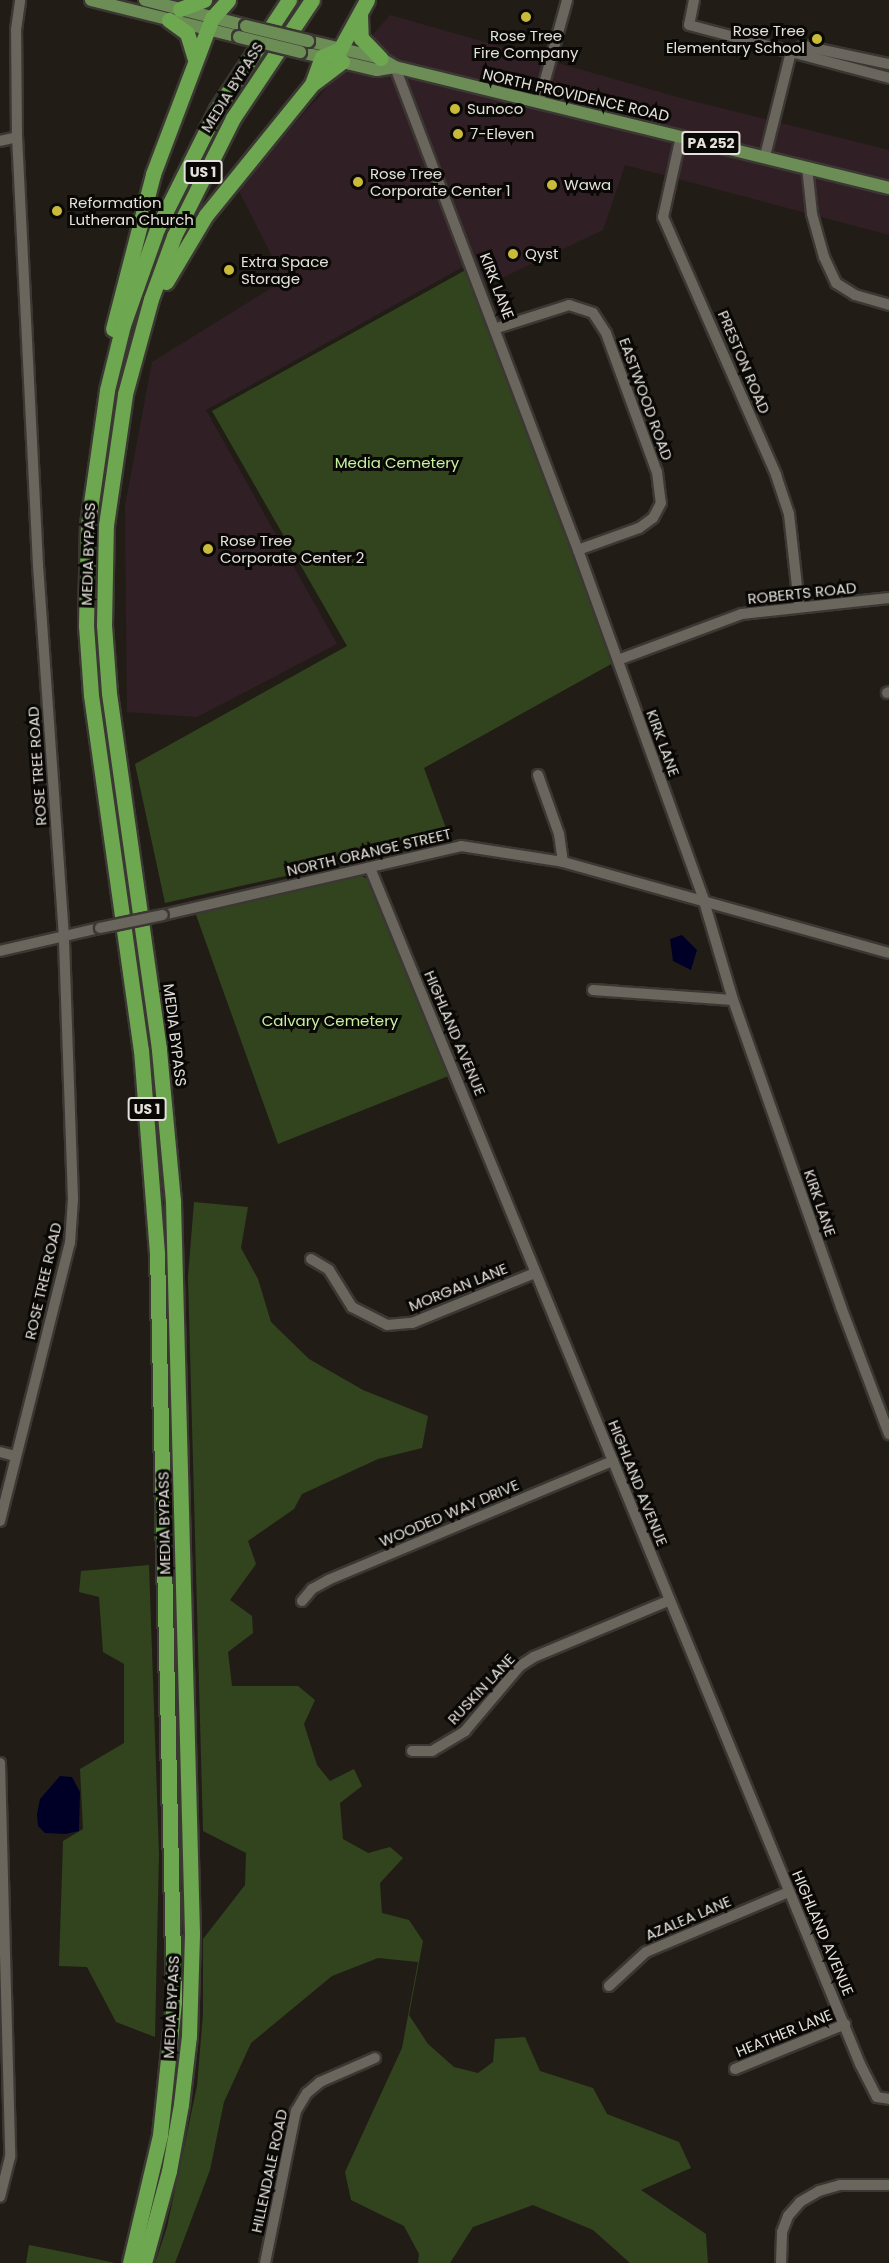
<!DOCTYPE html>
<html>
<head>
<meta charset="utf-8">
<style>
  body { margin:0 }
  #map { position:relative; width:889px; height:2263px; overflow:hidden; background:#211d16; font-family:Poppins,sans-serif }
  div>[style] { position:absolute }
  .commercial>* { inset:0; background:#311f26 }
  .green>* { inset:0; background:#31441e }
  .water>* { inset:0; background:#000026 }
  .roads { filter:drop-shadow(2px 0 #3b3733) drop-shadow(-2px 0 #3b3733) drop-shadow(0 2px #3b3733) drop-shadow(0 -2px #3b3733) }
  .minor>* { height:10px; margin:-5px; padding:0 5px; transform-origin:5px; border-radius:5px; background:#6a655d }
  .major>* { height:12px; margin:-6px; padding:0 6px; transform-origin:6px; border-radius:6px; background:#6c8d55 }
  .highway>* { height:15px; margin:-7.5px; padding:0 7.5px; transform-origin:7.5px; border-radius:7.5px; background:#6da74f }
  .bridges { filter:drop-shadow(2px 0 #3b3733) drop-shadow(-2px 0 #3b3733) drop-shadow(0 2px #3b3733) drop-shadow(0 -2px #3b3733) }
  .minor-bridge>* { height:10px; margin:-5px; padding:0 5px; transform-origin:5px; border-radius:5px; background:#6a655d }
  .major-bridge>* { height:12px; margin:-6px; padding:0 6px; transform-origin:6px; border-radius:6px; background:#6c8d55 }
  .dots>* { width:16px; height:16px; translate:-50% -50%; box-sizing:border-box; border:3px solid #090805; border-radius:50% }
  span { translate:-50% -50%; white-space:nowrap; text-align:center; line-height:1.15; -webkit-text-stroke:6px #090805; paint-order:stroke }
  .shield-label span { padding:2px 4px; background:#090805; border:2px solid; border-radius:4px; -webkit-text-stroke-width:0 }
  .shield-label { font-size:14px; color:#e4e1dc; font-weight:700 }
  .poi-label { font-size:15px; color:#e4e1dc }
  .right { translate:-100% -50%; text-align:right }
  .left { translate:0 -50%; text-align:left }
  .street-label { font-size:15px; color:#e4e1dc }
  .park-label { font-size:15px; color:#c7f29e }
</style>
</head>
<body>
<div id="map">
  <div class="commercial">
    <div style="clip-path:polygon(390px 15px,677px 97px,889px 150px,889px 235px,625px 165px,603px 230px,485px 286px,468px 264px,206px 410px,337px 644px,197px 717px,127px 712px,125px 506px,152px 362px,284px 280px,238px 189px)"></div>
  </div>
  <div class="green">
    <div style="clip-path:polygon(471px 267px,613px 663px,424px 768px,450px 839px,165px 903px,135px 764px,347px 646px,212px 411px)"></div>
    <div style="clip-path:polygon(359px 875px,372px 881px,451px 1075px,278px 1144px,195px 912px)"></div>
    <div style="clip-path:polygon(194px 1202px,248px 1207px,241px 1248px,258px 1279px,271px 1322px,309px 1359px,363px 1390px,428px 1416px,422px 1448px,378px 1459px,302px 1494px,294px 1509px,248px 1541px,256px 1564px,230px 1600px,252px 1616px,253px 1633px,228px 1652px,232px 1686px,298px 1686px,315px 1700px,304px 1724px,317px 1765px,330px 1781px,354px 1769px,362px 1786px,340px 1803px,343px 1839px,368px 1853px,390px 1847px,403px 1858px,380px 1883px,382px 1913px,409px 1920px,423px 1941px,409px 2015px,428px 2044px,454px 2067px,478px 2073px,493px 2062px,495px 2039px,525px 2037px,540px 2071px,593px 2088px,607px 2114px,679px 2142px,691px 2168px,641px 2190px,706px 2234px,708px 2263px,630px 2263px,593px 2230px,533px 2205px,473px 2227px,450px 2263px,418px 2263px,419px 2254px,404px 2226px,351px 2200px,345px 2172px,402px 2048px,418px 1962px,378px 1958px,332px 1976px,251px 2043px,224px 2102px,210px 2170px,175px 2263px,155px 2263px,167px 2227px,197px 2086px,203px 2014px,203px 1939px,245px 1885px,246px 1853px,203px 1831px,188px 1277px)"></div>
    <div style="clip-path:polygon(149px 1565px,159px 1854px,155px 2037px,116px 2022px,87px 1967px,59px 1966px,63px 1841px,83px 1829px,80px 1769px,124px 1743px,124px 1664px,103px 1652px,99px 1597px,79px 1592px,81px 1571px)"></div>
    <div style="clip-path:polygon(29px 2245px,69px 2253px,115px 2263px,26px 2263px)"></div>
  </div>
  <div class="water">
    <div style="clip-path:polygon(682px 935px,697px 950px,691px 970px,673px 961px,670px 939px)"></div>
    <div style="clip-path:polygon(60px 1776px,72px 1777px,80px 1792px,79px 1831px,66px 1834px,45px 1833px,38px 1826px,37px 1814px,40px 1799px)"></div>
  </div>
  <div class="roads">
    <div class="minor">
      <div style="left:694px;top:0;width:25px;rotate:101deg"></div>
      <div style="left:689px;top:25px;width:207px;rotate:14.8deg"></div>
      <div style="left:791px;top:52px;width:14px;rotate:-25deg"></div>
      <div style="left:804px;top:46px;width:87px;rotate:12deg"></div>
      <div style="left:395px;top:67px;width:517px;rotate:69.25deg"></div>
      <div style="left:578px;top:550px;width:370px;rotate:70.2deg"></div>
      <div style="left:703px;top:898px;width:106px;rotate:73.6deg"></div>
      <div style="left:733px;top:1000px;width:325px;rotate:70.6deg"></div>
      <div style="left:841px;top:1307px;width:136px;rotate:69.3deg"></div>
      <div style="left:539px;top:102px;width:106px;rotate:-74.6deg"></div>
      <div style="left:681px;top:136px;width:83px;rotate:102.5deg"></div>
      <div style="left:663px;top:217px;width:282px;rotate:66.3deg"></div>
      <div style="left:776px;top:475px;width:41px;rotate:71.6deg"></div>
      <div style="left:789px;top:514px;width:92px;rotate:83.7deg"></div>
      <div style="left:0;top:141px;width:17px;rotate:-13deg"></div>
      <div style="left:765px;top:156px;width:107px;rotate:-76deg"></div>
      <div style="left:807px;top:167px;width:47px;rotate:83.9deg"></div>
      <div style="left:812px;top:214px;width:45px;rotate:74.4deg"></div>
      <div style="left:824px;top:257px;width:29px;rotate:65deg"></div>
      <div style="left:836px;top:283px;width:22px;rotate:32deg"></div>
      <div style="left:855px;top:295px;width:35px;rotate:16deg"></div>
      <div style="left:497px;top:328px;width:76px;rotate:-17.7deg"></div>
      <div style="left:569px;top:305px;width:25px;rotate:18deg"></div>
      <div style="left:593px;top:313px;width:24px;rotate:57deg"></div>
      <div style="left:606px;top:333px;width:148px;rotate:69.9deg"></div>
      <div style="left:657px;top:472px;width:31px;rotate:83deg"></div>
      <div style="left:661px;top:503px;width:17px;rotate:118deg"></div>
      <div style="left:653px;top:518px;width:17px;rotate:144deg"></div>
      <div style="left:639px;top:528px;width:65px;rotate:160.2deg"></div>
      <div style="left:618px;top:660px;width:132px;rotate:-20.4deg"></div>
      <div style="left:742px;top:614px;width:148px;rotate:-6.2deg"></div>
      <div style="left:887px;top:693px;width:2px;rotate:-27deg"></div>
      <div style="left:538px;top:775px;width:63px;rotate:70.4deg"></div>
      <div style="left:559px;top:834px;width:28px;rotate:82deg"></div>
      <div style="left:370px;top:868px;width:1292px;rotate:67.72deg"></div>
      <div style="left:860px;top:2064px;width:37px;rotate:63deg"></div>
      <div style="left:877px;top:2097px;width:12px;rotate:9deg"></div>
      <div style="left:163px;top:915px;width:306px;rotate:-13deg"></div>
      <div style="left:461px;top:846px;width:103px;rotate:8.9deg"></div>
      <div style="left:563px;top:862px;width:338px;rotate:15.6deg"></div>
      <div style="left:0;top:951px;width:103px;rotate:-13deg"></div>
      <div style="left:593px;top:990px;width:140px;rotate:4.1deg"></div>
      <div style="left:311px;top:1259px;width:21px;rotate:31deg"></div>
      <div style="left:329px;top:1270px;width:44px;rotate:58.1deg"></div>
      <div style="left:352px;top:1307px;width:39px;rotate:27deg"></div>
      <div style="left:387px;top:1325px;width:25px;rotate:-5deg"></div>
      <div style="left:412px;top:1323px;width:133px;rotate:-22.1deg"></div>
      <div style="left:0;top:1452px;width:16px;rotate:15deg"></div>
      <div style="left:0;top:1521px;width:287px;rotate:-75.9deg"></div>
      <div style="left:70px;top:1243px;width:44px;rotate:-86.1deg"></div>
      <div style="left:73px;top:1199px;width:262px;rotate:-92deg"></div>
      <div style="left:64px;top:937px;width:373px;rotate:-94deg"></div>
      <div style="left:38px;top:565px;width:429px;rotate:-92.8deg"></div>
      <div style="left:17px;top:137px;width:107px;rotate:-90.5deg"></div>
      <div style="left:16px;top:30px;width:30px;rotate:-82deg"></div>
      <div style="left:302px;top:1601px;width:16px;rotate:-50deg"></div>
      <div style="left:312px;top:1589px;width:18px;rotate:-29deg"></div>
      <div style="left:328px;top:1580px;width:309px;rotate:-22.7deg"></div>
      <div style="left:412px;top:1751px;width:20px"></div>
      <div style="left:432px;top:1751px;width:39px;rotate:-31deg"></div>
      <div style="left:465px;top:1731px;width:85px;rotate:-49.8deg"></div>
      <div style="left:520px;top:1666px;width:17px;rotate:-33deg"></div>
      <div style="left:534px;top:1657px;width:147px;rotate:-22.7deg"></div>
      <div style="left:0;top:1763px;width:394px;rotate:88.5deg"></div>
      <div style="left:10px;top:2157px;width:41px;rotate:104deg"></div>
      <div style="left:609px;top:1986px;width:50px;rotate:-42.6deg"></div>
      <div style="left:646px;top:1952px;width:155px;rotate:-22.8deg"></div>
      <div style="left:735px;top:2069px;width:119px;rotate:-22.2deg"></div>
      <div style="left:265px;top:2263px;width:155px;rotate:-78.5deg"></div>
      <div style="left:296px;top:2111px;width:21px;rotate:-59deg"></div>
      <div style="left:307px;top:2093px;width:17px;rotate:-40deg"></div>
      <div style="left:320px;top:2082px;width:60px;rotate:-23.6deg"></div>
      <div style="left:781px;top:2263px;width:31px;rotate:-88deg"></div>
      <div style="left:782px;top:2232px;width:17px;rotate:-69deg"></div>
      <div style="left:788px;top:2216px;width:18px;rotate:-49deg"></div>
      <div style="left:800px;top:2202px;width:22px;rotate:-30deg"></div>
      <div style="left:819px;top:2191px;width:22px;rotate:-16deg"></div>
      <div style="left:840px;top:2185px;width:49px"></div>
    </div>
    <div class="major">
      <div style="left:91px;top:0;width:153px;rotate:14deg"></div>
      <div style="left:145px;top:0;width:104px;rotate:14.4deg"></div>
      <div style="left:308px;top:41px;width:74px;rotate:13.3deg"></div>
      <div style="left:380px;top:58px;width:17px;rotate:31deg"></div>
      <div style="left:395px;top:67px;width:509px;rotate:13.76deg"></div>
      <div style="left:300px;top:52px;width:79px;rotate:13.2deg"></div>
      <div style="left:377px;top:70px;width:18px;rotate:-9deg"></div>
    </div>
    <div class="highway">
      <div style="left:180px;top:9px;width:26px;rotate:-21deg"></div>
      <div style="left:360px;top:15px;width:23px;rotate:88deg"></div>
      <div style="left:361px;top:38px;width:28px;rotate:46deg"></div>
      <div style="left:169px;top:20px;width:22px;rotate:36deg"></div>
      <div style="left:187px;top:33px;width:28px;rotate:73deg"></div>
      <div style="left:315px;top:82px;width:34px;rotate:-37deg"></div>
      <div style="left:166px;top:282px;width:78px;rotate:-59.2deg"></div>
      <div style="left:206px;top:215px;width:169px;rotate:-51deg"></div>
      <div style="left:312px;top:84px;width:29px;rotate:-70deg"></div>
      <div style="left:322px;top:57px;width:20px;rotate:-24deg"></div>
      <div style="left:340px;top:49px;width:56px;rotate:-61.1deg"></div>
      <div style="left:113px;top:329px;width:160px;rotate:-75.5deg"></div>
      <div style="left:153px;top:174px;width:167px;rotate:-69.3deg"></div>
      <div style="left:212px;top:18px;width:24px;rotate:-48deg"></div>
      <div style="left:130px;top:2263px;width:131px;rotate:-76.8deg"></div>
      <div style="left:160px;top:2135px;width:135px;rotate:-84deg"></div>
      <div style="left:174px;top:2001px;width:748px;rotate:-91.3deg"></div>
      <div style="left:157px;top:1253px;width:203px;rotate:-94.5deg"></div>
      <div style="left:141px;top:1051px;width:359px;rotate:-98deg"></div>
      <div style="left:91px;top:695px;width:69px;rotate:-94.1deg"></div>
      <div style="left:86px;top:626px;width:102px;rotate:-88.9deg"></div>
      <div style="left:88px;top:524px;width:135px;rotate:-81.9deg"></div>
      <div style="left:107px;top:390px;width:67px;rotate:-76.2deg"></div>
      <div style="left:123px;top:325px;width:102px;rotate:-70.5deg"></div>
      <div style="left:157px;top:229px;width:134px;rotate:-63.4deg"></div>
      <div style="left:217px;top:109px;width:131px;rotate:-56.6deg"></div>
      <div style="left:144px;top:2263px;width:95px;rotate:-74.8deg"></div>
      <div style="left:169px;top:2171px;width:68px;rotate:-79.8deg"></div>
      <div style="left:181px;top:2104px;width:68px;rotate:-83.3deg"></div>
      <div style="left:189px;top:2036px;width:103px;rotate:-88.3deg"></div>
      <div style="left:192px;top:1933px;width:732px;rotate:-91.49deg"></div>
      <div style="left:173px;top:1201px;width:153px;rotate:-95.3deg"></div>
      <div style="left:159px;top:1049px;width:359px;rotate:-98deg"></div>
      <div style="left:109px;top:693px;width:68px;rotate:-94.2deg"></div>
      <div style="left:104px;top:625px;width:100px;rotate:-88.9deg"></div>
      <div style="left:106px;top:525px;width:132px;rotate:-81.7deg"></div>
      <div style="left:125px;top:394px;width:98px;rotate:-74.7deg"></div>
      <div style="left:151px;top:299px;width:67px;rotate:-69.9deg"></div>
      <div style="left:174px;top:236px;width:132px;rotate:-63.4deg"></div>
      <div style="left:233px;top:118px;width:142px;rotate:-56.2deg"></div>
    </div>
  </div>
  <div class="bridges">
    <div class="minor-bridge">
      <div style="left:100px;top:928px;width:64px;rotate:-11.7deg"></div>
    </div>
    <div class="major-bridge">
      <div style="left:246px;top:26px;width:64px;rotate:13.6deg"></div>
      <div style="left:239px;top:37px;width:63px;rotate:13.8deg"></div>
    </div>
  </div>
  <div class="dots">
    <div style="left:526px;top:17px;background:#c9ba3a"></div>
    <div style="left:817px;top:39px;background:#c9ba3a"></div>
    <div style="left:455px;top:109px;background:#c9ba3a"></div>
    <div style="left:458px;top:134px;background:#c9ba3a"></div>
    <div style="left:358px;top:182px;background:#c9ba3a"></div>
    <div style="left:552px;top:185px;background:#c9ba3a"></div>
    <div style="left:57px;top:211px;background:#c9ba3a"></div>
    <div style="left:513px;top:254px;background:#c9ba3a"></div>
    <div style="left:229px;top:270px;background:#c9ba3a"></div>
    <div style="left:208px;top:549px;background:#c9ba3a"></div>
  </div>
  <div class="shield-label">
    <span style="left:711px;top:143px">PA 252</span>
    <span style="left:203px;top:172px">US 1</span>
    <span style="left:147px;top:1109px">US 1</span>
  </div>
  <div class="poi-label">
    <span class="right" style="left:805px;top:39px">Rose Tree<br>Elementary School</span>
    <span style="left:526px;top:44px">Rose Tree<br>Fire Company</span>
    <span class="left" style="left:467px;top:109px">Sunoco</span>
    <span class="left" style="left:470px;top:134px">7-Eleven</span>
    <span class="left" style="left:370px;top:182px">Rose Tree<br>Corporate Center 1</span>
    <span class="left" style="left:564px;top:185px">Wawa</span>
    <span class="left" style="left:69px;top:211px">Reformation<br>Lutheran Church</span>
    <span class="left" style="left:525px;top:254px">Qyst</span>
    <span class="left" style="left:241px;top:270px">Extra Space<br>Storage</span>
    <span class="left" style="left:220px;top:549px">Rose Tree<br>Corporate Center 2</span>
  </div>
  <div class="street-label">
    <span style="left:232px;top:87px;rotate:-58deg">MEDIA BYPASS</span>
    <span style="left:576px;top:95px;rotate:13deg">NORTH PROVIDENCE ROAD</span>
    <span style="left:497px;top:286px;rotate:69deg">KIRK LANE</span>
    <span style="left:744px;top:362px;rotate:67deg">PRESTON ROAD</span>
    <span style="left:646px;top:399px;rotate:70deg">EASTWOOD ROAD</span>
    <span style="left:88px;top:554px;rotate:-88deg">MEDIA BYPASS</span>
    <span style="left:802px;top:593px;rotate:-6deg">ROBERTS ROAD</span>
    <span style="left:663px;top:743px;rotate:70deg">KIRK LANE</span>
    <span style="left:37px;top:766px;rotate:-94deg">ROSE TREE ROAD</span>
    <span style="left:369px;top:852px;rotate:-13deg">NORTH ORANGE STREET</span>
    <span style="left:455px;top:1033px;rotate:67deg">HIGHLAND AVENUE</span>
    <span style="left:175px;top:1035px;rotate:83deg">MEDIA BYPASS</span>
    <span style="left:820px;top:1203px;rotate:71deg">KIRK LANE</span>
    <span style="left:43px;top:1281px;rotate:-77deg">ROSE TREE ROAD</span>
    <span style="left:458px;top:1287px;rotate:-22deg">MORGAN LANE</span>
    <span style="left:638px;top:1483px;rotate:68deg">HIGHLAND AVENUE</span>
    <span style="left:449px;top:1513px;rotate:-23deg">WOODED WAY DRIVE</span>
    <span style="left:164px;top:1523px;rotate:-91deg">MEDIA BYPASS</span>
    <span style="left:481px;top:1689px;rotate:-47deg">RUSKIN LANE</span>
    <span style="left:688px;top:1918px;rotate:-23deg">AZALEA LANE</span>
    <span style="left:823px;top:1933px;rotate:67deg">HIGHLAND AVENUE</span>
    <span style="left:171px;top:2007px;rotate:-87deg">MEDIA BYPASS</span>
    <span style="left:784px;top:2033px;rotate:-22deg">HEATHER LANE</span>
    <span style="left:269px;top:2171px;rotate:-78deg">HILLENDALE ROAD</span>
  </div>
  <div class="park-label">
    <span style="left:397px;top:463px">Media Cemetery</span>
    <span style="left:330px;top:1021px">Calvary Cemetery</span>
  </div>
</div>
</body>
</html>
